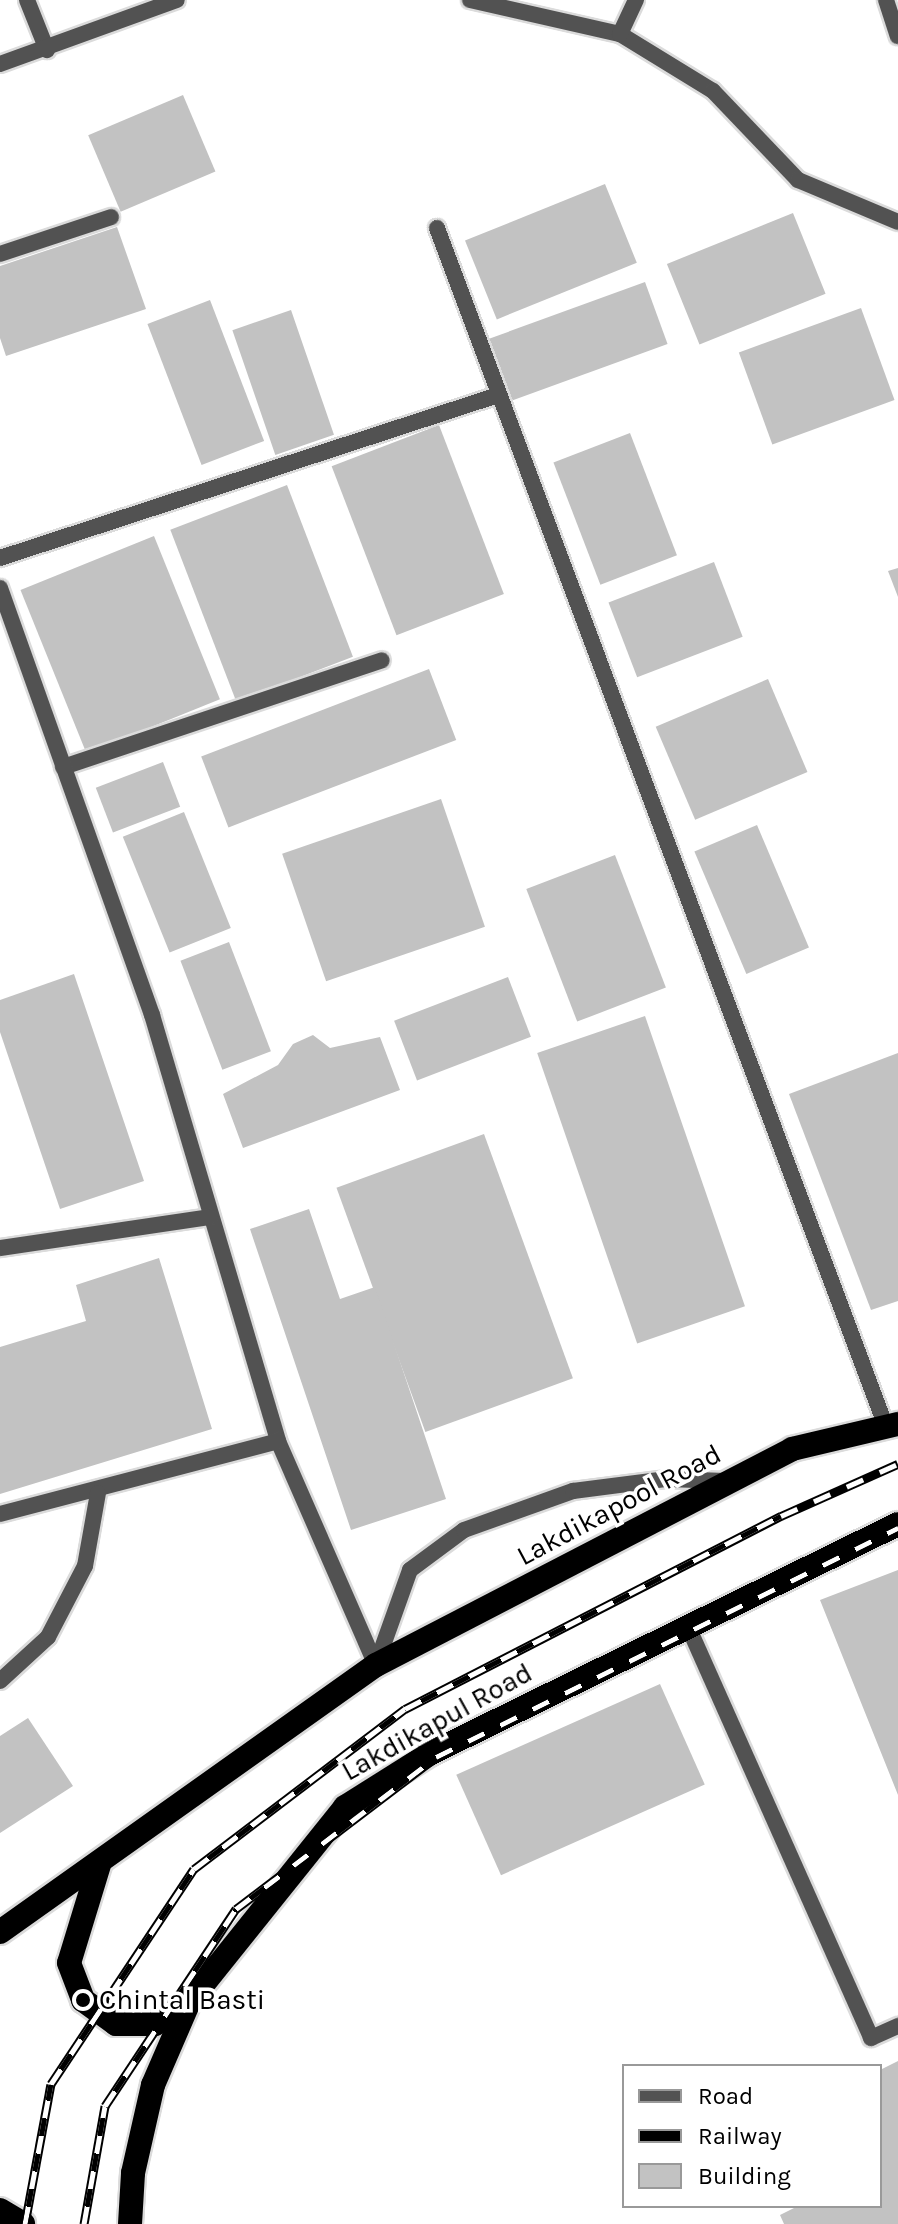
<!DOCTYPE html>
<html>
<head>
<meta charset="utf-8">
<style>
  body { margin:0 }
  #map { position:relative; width:898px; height:2224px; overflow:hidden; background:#fff; font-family:Karla,sans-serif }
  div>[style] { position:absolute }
  .building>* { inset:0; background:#c2c2c2; transform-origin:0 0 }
  .roads { filter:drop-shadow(2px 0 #dbdbdb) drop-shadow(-2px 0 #dbdbdb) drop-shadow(0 2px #dbdbdb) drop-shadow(0 -2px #dbdbdb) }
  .lane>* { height:16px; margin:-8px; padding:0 8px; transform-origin:8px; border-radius:8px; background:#525252 }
  .street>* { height:16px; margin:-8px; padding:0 8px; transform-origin:8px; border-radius:8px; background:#525252 }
  .highway>* { height:24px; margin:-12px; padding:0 12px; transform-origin:12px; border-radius:12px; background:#000 }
  .rail>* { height:9px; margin-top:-4.5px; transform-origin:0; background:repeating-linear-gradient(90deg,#fff 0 18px,#000 0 36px); box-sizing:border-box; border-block:2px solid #000 }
  .dots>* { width:22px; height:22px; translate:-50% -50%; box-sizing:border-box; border:4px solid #fff; border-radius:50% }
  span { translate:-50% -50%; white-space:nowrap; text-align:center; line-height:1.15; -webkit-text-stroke:7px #fff; paint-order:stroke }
  .street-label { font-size:28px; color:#000 }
  .poi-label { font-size:28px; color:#000 }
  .left { translate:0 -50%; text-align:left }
  .legend { position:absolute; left:622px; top:2064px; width:260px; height:144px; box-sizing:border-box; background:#fff; border:2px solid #999; margin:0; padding:10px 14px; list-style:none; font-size:24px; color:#000 }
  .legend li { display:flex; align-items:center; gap:16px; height:40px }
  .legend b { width:40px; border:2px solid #999 }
</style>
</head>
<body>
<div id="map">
  <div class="building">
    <div style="left:183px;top:95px;width:83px;height:103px;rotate:67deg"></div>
    <div style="left:605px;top:184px;width:85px;height:151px;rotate:68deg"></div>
    <div style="left:793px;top:213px;width:87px;height:136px;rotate:68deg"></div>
    <div style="clip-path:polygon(117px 227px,146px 309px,6px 356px,0 338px,0 266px)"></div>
    <div style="left:645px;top:282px;width:66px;height:177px;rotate:70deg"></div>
    <div style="left:210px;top:300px;width:151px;height:67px;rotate:69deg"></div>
    <div style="left:861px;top:308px;width:98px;height:130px;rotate:70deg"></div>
    <div style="left:291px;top:310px;width:132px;height:62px;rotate:71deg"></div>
    <div style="left:439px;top:425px;width:181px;height:115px;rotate:69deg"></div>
    <div style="left:630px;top:433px;width:131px;height:82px;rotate:69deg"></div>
    <div style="left:287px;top:485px;width:184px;height:125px;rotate:69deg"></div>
    <div style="left:154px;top:536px;width:176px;height:144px;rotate:68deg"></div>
    <div style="left:714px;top:562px;width:80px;height:113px;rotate:69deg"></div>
    <div style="clip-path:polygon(898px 568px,898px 597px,888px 571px)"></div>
    <div style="left:429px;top:669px;width:76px;height:244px;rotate:69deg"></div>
    <div style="left:768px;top:679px;width:101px;height:122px;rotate:67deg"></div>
    <div style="left:163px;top:762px;width:48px;height:72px;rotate:69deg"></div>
    <div style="left:441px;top:799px;width:135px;height:168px;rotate:71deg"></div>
    <div style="left:184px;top:812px;width:125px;height:66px;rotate:68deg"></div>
    <div style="left:757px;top:825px;width:133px;height:68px;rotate:67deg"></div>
    <div style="left:615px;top:855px;width:142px;height:95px;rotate:69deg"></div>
    <div style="left:229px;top:942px;width:117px;height:52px;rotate:69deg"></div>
    <div style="clip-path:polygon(74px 974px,144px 1181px,60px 1209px,0 1032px,0 1000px)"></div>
    <div style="left:508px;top:977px;width:64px;height:122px;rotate:69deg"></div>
    <div style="left:645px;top:1016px;width:307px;height:114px;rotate:71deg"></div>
    <div style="clip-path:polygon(313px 1035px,330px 1048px,380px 1037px,400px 1090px,243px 1148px,223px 1094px,278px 1065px,293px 1044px)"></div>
    <div style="clip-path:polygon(898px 1053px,898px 1301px,871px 1310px,789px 1094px)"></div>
    <div style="left:484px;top:1134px;width:260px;height:157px;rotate:70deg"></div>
    <div style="clip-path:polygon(309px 1209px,340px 1299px,375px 1287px,446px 1499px,351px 1530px,250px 1229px)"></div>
    <div style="clip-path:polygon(159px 1258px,212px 1429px,0 1494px,0 1347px,86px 1321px,76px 1285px)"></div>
    <div style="clip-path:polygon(898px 1570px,898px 1795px,820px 1600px)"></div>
    <div style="left:660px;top:1684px;width:110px;height:223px;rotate:66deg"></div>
    <div style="clip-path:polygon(28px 1718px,73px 1786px,0 1833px,0 1736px)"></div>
    <div style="clip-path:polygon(898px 2061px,898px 2224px,784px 2224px,780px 2215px,798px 2206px,880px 2206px,880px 2070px)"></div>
  </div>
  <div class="roads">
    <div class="lane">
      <div style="left:0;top:254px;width:117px;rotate:-18.4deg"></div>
      <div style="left:0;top:558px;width:524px;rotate:-18.12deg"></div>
      <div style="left:63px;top:767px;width:336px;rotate:-18.5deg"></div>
      <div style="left:376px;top:1665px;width:101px;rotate:-70.3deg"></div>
      <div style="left:410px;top:1570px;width:67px;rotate:-36.5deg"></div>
      <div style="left:464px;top:1530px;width:116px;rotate:-19.7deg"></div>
      <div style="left:573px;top:1491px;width:95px;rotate:-7.3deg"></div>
      <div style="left:667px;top:1479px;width:59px;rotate:1.9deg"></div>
    </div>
    <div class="street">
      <div style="left:27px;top:0;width:54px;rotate:68.2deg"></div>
      <div style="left:470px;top:0;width:154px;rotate:12.8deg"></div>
      <div style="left:620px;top:34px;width:109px;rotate:31.5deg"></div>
      <div style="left:713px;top:91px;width:123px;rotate:46.3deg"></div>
      <div style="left:798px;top:180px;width:108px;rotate:22.8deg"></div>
      <div style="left:886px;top:0;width:38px;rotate:72deg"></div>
      <div style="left:620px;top:34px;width:38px;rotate:-65deg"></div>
      <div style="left:0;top:64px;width:188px;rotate:-19.9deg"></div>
      <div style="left:437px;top:228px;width:1280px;rotate:69.47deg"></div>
      <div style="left:0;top:588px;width:453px;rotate:70.4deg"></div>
      <div style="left:152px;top:1015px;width:444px;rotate:73.5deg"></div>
      <div style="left:278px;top:1441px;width:244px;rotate:66.4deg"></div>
      <div style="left:0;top:1248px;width:212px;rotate:-8.4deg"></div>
      <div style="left:0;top:1514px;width:287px;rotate:-14.7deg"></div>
      <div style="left:687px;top:1624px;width:453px;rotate:66deg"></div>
      <div style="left:871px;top:2038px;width:30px;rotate:-24deg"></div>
      <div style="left:0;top:1681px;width:65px;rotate:-42.5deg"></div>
      <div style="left:48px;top:1637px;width:80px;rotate:-62.5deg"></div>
      <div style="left:85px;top:1566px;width:74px;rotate:-79.9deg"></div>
    </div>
    <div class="highway">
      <div style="left:99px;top:1865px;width:102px;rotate:107deg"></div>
      <div style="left:69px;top:1963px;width:40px;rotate:69deg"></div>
      <div style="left:83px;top:2000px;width:41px;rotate:36deg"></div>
      <div style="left:116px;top:2024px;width:39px"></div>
      <div style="left:155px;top:2024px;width:40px;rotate:-32.9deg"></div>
      <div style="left:0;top:1932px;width:461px;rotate:-35.4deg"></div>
      <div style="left:376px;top:1665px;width:469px;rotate:-27.4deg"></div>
      <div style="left:792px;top:1449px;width:109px;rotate:-13.3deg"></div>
      <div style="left:0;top:2210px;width:27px;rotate:31deg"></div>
      <div style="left:130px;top:2224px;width:51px;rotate:-86.6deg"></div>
      <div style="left:133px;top:2173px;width:90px;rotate:-77.2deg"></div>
      <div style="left:153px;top:2085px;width:90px;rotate:-66.6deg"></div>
      <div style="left:189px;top:2002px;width:250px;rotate:-51.3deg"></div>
      <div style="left:345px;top:1807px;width:99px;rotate:-32.2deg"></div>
      <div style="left:429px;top:1754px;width:522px;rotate:-26.12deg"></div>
    </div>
  </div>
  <div class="rail">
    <div style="left:25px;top:2224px;width:142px;rotate:-79.5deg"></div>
    <div style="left:51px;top:2084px;width:258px;rotate:-56.4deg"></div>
    <div style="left:194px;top:1869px;width:265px;rotate:-37.2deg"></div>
    <div style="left:405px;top:1709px;width:423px;rotate:-27.2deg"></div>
    <div style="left:781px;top:1516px;width:128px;rotate:-24deg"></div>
    <div style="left:84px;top:2224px;width:120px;rotate:-79.9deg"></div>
    <div style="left:105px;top:2106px;width:237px;rotate:-56.4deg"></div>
    <div style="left:236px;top:1909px;width:251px;rotate:-37.2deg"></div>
    <div style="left:436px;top:1757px;width:516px;rotate:-26.37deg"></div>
  </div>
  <div class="dots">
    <div style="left:83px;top:2000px;background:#000"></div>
  </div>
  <div class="street-label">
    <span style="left:619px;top:1505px;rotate:-28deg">Lakdikapool Road</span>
    <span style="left:437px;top:1722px;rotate:-29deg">Lakdikapul Road</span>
  </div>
  <div class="poi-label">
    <span class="left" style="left:99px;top:2000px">Chintal Basti</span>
  </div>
  <ul class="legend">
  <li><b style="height:10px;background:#525252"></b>Road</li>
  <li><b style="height:10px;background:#000"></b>Railway</li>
  <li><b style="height:22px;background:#c2c2c2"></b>Building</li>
  </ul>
</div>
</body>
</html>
